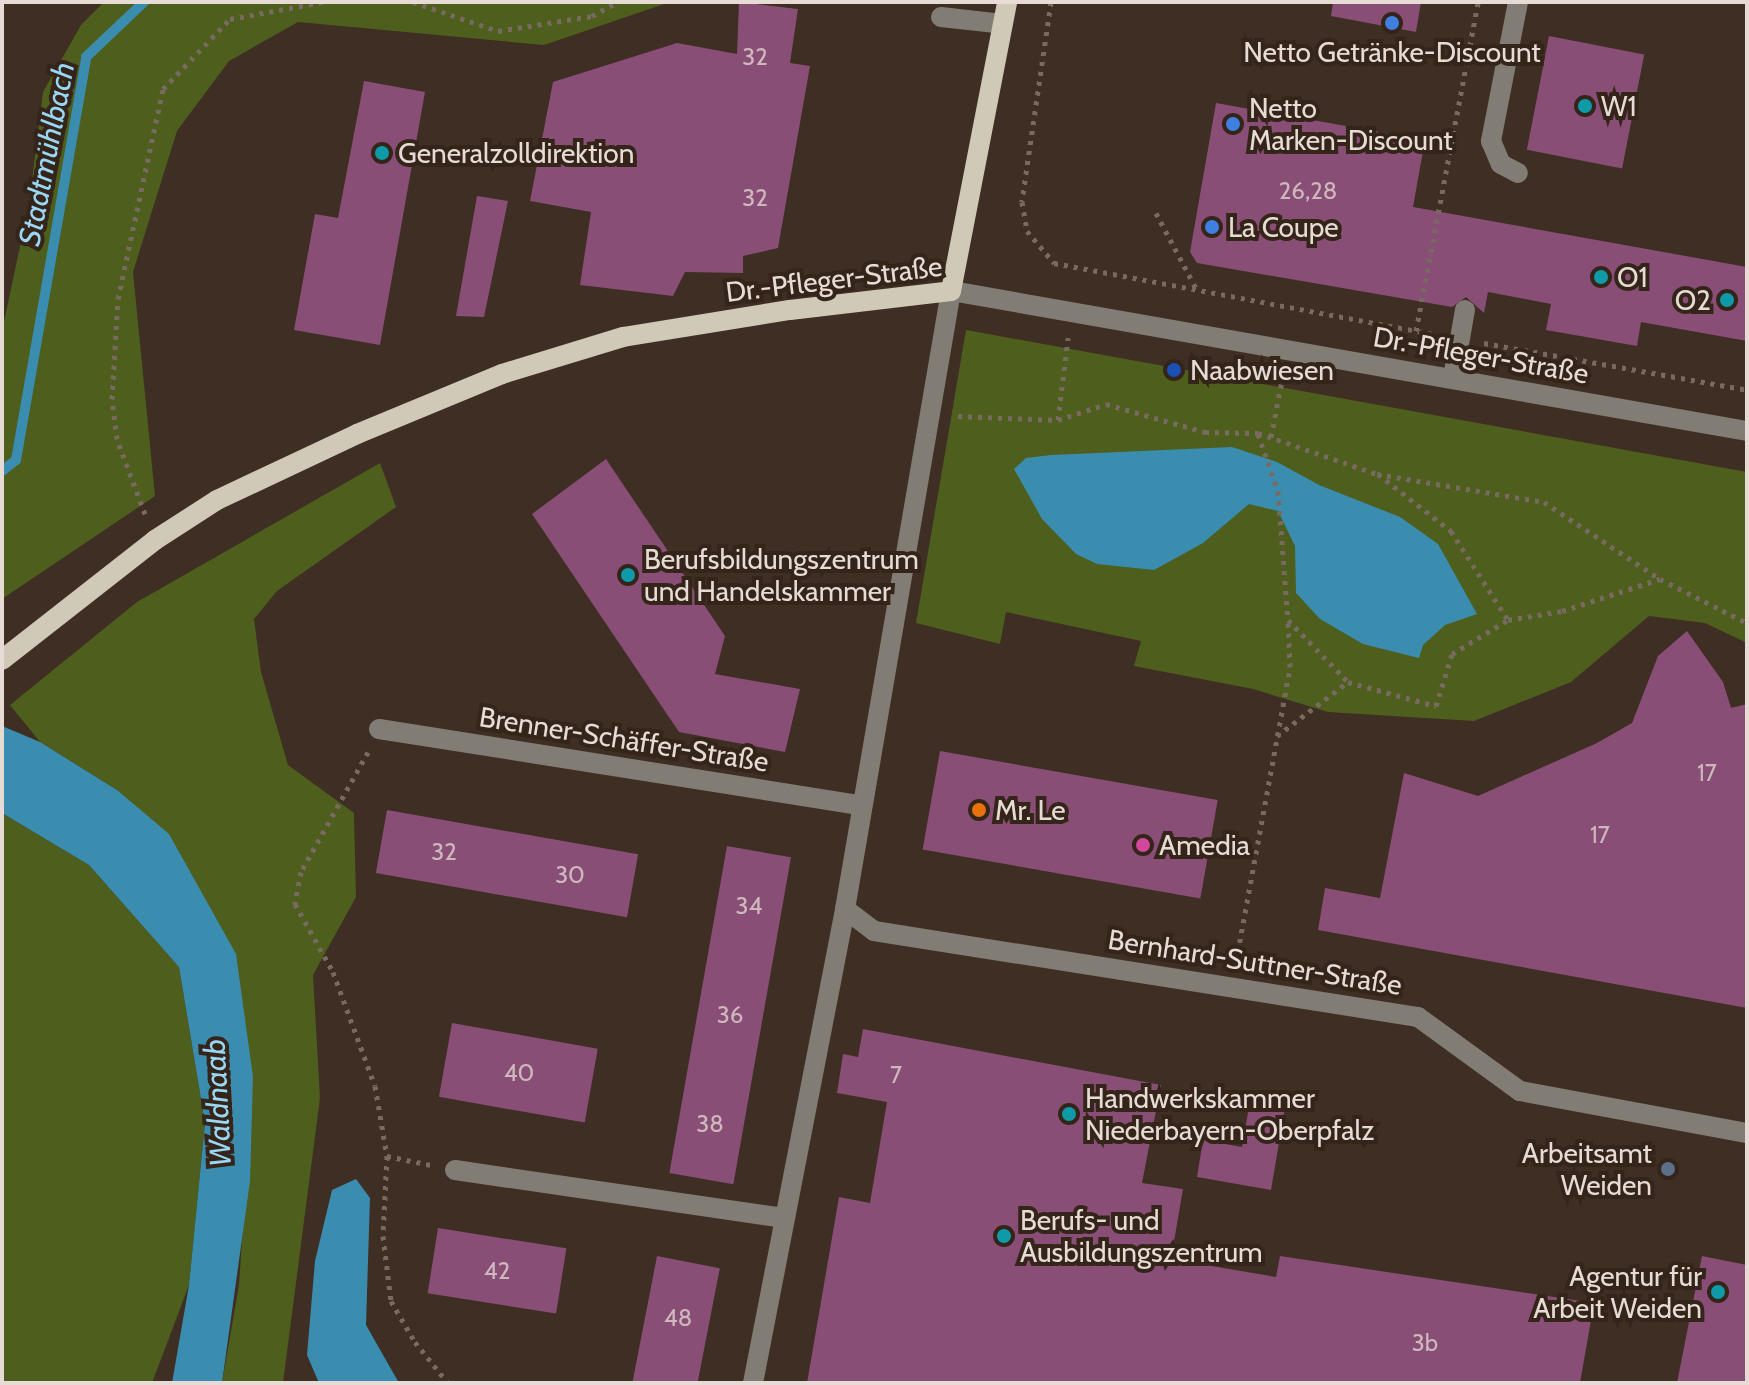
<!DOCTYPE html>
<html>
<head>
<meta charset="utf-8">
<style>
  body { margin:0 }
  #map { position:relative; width:1749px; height:1385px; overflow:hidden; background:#3e2e23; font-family:Cabin,sans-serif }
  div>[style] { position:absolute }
  .green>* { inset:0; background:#4e5e1d }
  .water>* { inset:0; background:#3b8db0 }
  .stream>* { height:10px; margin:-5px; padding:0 5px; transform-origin:5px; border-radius:5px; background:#3b8db0 }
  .building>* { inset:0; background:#884e75; transform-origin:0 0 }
  .path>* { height:5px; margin-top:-2.5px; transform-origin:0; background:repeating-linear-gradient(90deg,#786a60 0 4px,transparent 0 10px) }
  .minor>* { height:20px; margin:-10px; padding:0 10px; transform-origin:10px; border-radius:10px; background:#817d75 }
  .major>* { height:20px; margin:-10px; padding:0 10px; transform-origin:10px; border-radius:10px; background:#d0c9b7 }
  .dots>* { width:22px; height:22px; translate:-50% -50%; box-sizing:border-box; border:4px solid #342419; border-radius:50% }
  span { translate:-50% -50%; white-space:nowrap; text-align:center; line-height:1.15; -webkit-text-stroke:8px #342419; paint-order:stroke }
  .number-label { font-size:24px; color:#ceb8bd }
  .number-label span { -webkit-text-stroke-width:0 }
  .poi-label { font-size:28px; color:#e6dcd5 }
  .left { translate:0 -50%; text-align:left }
  .right { translate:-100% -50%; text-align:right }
  .street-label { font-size:28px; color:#e6dcd5 }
  .water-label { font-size:30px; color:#99d7f5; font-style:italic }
  .frame { position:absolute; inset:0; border:4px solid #e6dcd5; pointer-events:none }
</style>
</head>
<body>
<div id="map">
  <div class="green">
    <div style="clip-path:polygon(104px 2px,670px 2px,544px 45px,298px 22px,229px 61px,177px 131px,133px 272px,155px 496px,2px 599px,2px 331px,29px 204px,43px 92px,81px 25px)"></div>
    <div style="clip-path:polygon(966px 330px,1747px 472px,1747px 643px,1705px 623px,1649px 616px,1571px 682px,1474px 721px,1328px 712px,1253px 689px,1134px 666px,1141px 641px,1006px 612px,1000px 644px,916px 623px)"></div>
    <div style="clip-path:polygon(380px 463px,396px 507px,277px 591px,254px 619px,261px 672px,288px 765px,354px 813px,356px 897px,313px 975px,320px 1098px,283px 1383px,222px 1383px,239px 1285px,253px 1077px,117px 790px,40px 742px,10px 705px,137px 602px)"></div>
    <div style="clip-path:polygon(2px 813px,89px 865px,179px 967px,205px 1123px,189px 1285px,152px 1383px,2px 1383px)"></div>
  </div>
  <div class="water">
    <div style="clip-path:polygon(1232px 447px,1277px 462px,1319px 485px,1400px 517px,1438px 544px,1477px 614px,1445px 625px,1423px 645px,1419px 658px,1363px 644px,1320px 619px,1296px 593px,1295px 546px,1278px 511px,1249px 504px,1203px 543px,1154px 570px,1097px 564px,1076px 554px,1042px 519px,1014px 469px,1026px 458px,1051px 455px)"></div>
    <div style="clip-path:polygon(2px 726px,40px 742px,117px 790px,169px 834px,236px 954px,253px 1077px,250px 1181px,222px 1383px,172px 1383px,189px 1285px,205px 1123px,179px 967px,89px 865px,2px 813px)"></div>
    <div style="clip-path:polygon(356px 1179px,370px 1198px,366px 1325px,399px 1383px,319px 1383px,307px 1355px,315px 1261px,332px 1190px)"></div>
  </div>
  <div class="stream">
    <div style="left:2px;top:471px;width:18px;rotate:-38deg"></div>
    <div style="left:16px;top:460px;width:409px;rotate:-80.1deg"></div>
    <div style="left:86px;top:57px;width:80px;rotate:-43.5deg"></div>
  </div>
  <div class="building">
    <div style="clip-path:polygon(739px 2px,798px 9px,790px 63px,810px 66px,778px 248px,743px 256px,743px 273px,685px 272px,673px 296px,580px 285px,591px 212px,530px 201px,553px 82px,677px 43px,737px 54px)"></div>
    <div style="clip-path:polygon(1333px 2px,1421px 2px,1416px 32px,1331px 16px)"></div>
    <div style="left:1549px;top:36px;width:97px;height:116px;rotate:11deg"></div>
    <div style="clip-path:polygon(364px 81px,425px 92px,380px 345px,294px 330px,315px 214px,338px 218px)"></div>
    <div style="clip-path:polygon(1216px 103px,1425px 140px,1413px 207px,1747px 267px,1747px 341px,1641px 322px,1637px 346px,1546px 330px,1551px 304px,1488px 292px,1484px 313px,1466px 297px,1452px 307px,1197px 263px,1190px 252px)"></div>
    <div style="clip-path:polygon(477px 196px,508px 201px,484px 317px,456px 316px)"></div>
    <div style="clip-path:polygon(606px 459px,725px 636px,715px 674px,800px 689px,785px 752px,679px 732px,532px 514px)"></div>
    <div style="clip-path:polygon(1687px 631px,1723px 682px,1731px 708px,1747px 704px,1747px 1008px,1318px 930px,1325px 888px,1380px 898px,1404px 773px,1478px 796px,1597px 743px,1632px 723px,1658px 656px)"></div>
    <div style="left:940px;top:751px;width:282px;height:100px;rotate:10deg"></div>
    <div style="left:387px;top:810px;width:255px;height:64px;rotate:10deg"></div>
    <div style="left:727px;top:846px;width:65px;height:332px;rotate:10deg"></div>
    <div style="left:452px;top:1023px;width:148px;height:75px;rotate:10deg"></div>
    <div style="clip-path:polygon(863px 1029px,1161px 1085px,1142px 1183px,1183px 1189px,1171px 1259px,1276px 1277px,1280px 1256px,1594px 1303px,1580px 1383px,807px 1383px,839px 1197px,870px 1203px,887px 1102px,837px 1093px,843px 1054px,858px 1057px)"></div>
    <div style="clip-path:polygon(1251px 1095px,1286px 1101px,1271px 1190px,1197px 1177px,1203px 1140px,1242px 1147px)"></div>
    <div style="left:438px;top:1228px;width:130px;height:66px;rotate:9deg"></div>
    <div style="left:657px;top:1256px;width:64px;height:129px;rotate:11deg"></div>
    <div style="clip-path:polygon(1702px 1256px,1747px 1265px,1747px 1383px,1677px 1383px)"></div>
  </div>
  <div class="path">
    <div style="left:413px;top:2px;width:90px;rotate:18.8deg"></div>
    <div style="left:498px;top:31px;width:95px;rotate:-9.1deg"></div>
    <div style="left:592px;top:16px;width:29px;rotate:-29deg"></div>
    <div style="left:1051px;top:2px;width:202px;rotate:98.3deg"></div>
    <div style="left:1022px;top:202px;width:29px;rotate:80deg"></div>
    <div style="left:1027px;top:231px;width:42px;rotate:49.8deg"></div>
    <div style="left:1054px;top:263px;width:388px;rotate:10.6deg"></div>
    <div style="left:1156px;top:213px;width:89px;rotate:62deg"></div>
    <div style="left:1416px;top:331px;width:335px;rotate:-79.3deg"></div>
    <div style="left:1484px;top:343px;width:267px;rotate:10.1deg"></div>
    <div style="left:958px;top:416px;width:100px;rotate:2.3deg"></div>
    <div style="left:1058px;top:420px;width:51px;rotate:-18.4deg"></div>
    <div style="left:1106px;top:404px;width:103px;rotate:15.8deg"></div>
    <div style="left:1205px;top:432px;width:53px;rotate:1.1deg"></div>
    <div style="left:1258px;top:433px;width:126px;rotate:19deg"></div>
    <div style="left:1377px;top:474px;width:169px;rotate:9.5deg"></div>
    <div style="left:1544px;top:502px;width:139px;rotate:33.6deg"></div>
    <div style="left:1660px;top:579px;width:97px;rotate:26.8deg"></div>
    <div style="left:1058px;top:420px;width:83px;rotate:-83deg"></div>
    <div style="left:1258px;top:434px;width:60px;rotate:70.7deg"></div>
    <div style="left:1278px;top:491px;width:129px;rotate:85.6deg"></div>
    <div style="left:1271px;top:437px;width:63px;rotate:-79deg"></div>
    <div style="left:1378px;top:474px;width:93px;rotate:38deg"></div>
    <div style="left:1451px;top:531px;width:106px;rotate:57.4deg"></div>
    <div style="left:1508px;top:620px;width:55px;rotate:-9.5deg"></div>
    <div style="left:1562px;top:611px;width:103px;rotate:-18.1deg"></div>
    <div style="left:145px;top:514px;width:80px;rotate:-110.5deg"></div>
    <div style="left:117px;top:439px;width:40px;rotate:-97.1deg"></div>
    <div style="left:112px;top:399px;width:100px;rotate:-86.6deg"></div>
    <div style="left:118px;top:299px;width:215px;rotate:-77.9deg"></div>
    <div style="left:163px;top:89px;width:97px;rotate:-46.3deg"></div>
    <div style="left:230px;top:19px;width:95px;rotate:-10.4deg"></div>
    <div style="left:1277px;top:736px;width:89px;rotate:-37.3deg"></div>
    <div style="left:368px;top:752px;width:137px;rotate:119.2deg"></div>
    <div style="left:301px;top:872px;width:33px;rotate:101deg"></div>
    <div style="left:295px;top:904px;width:78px;rotate:60.8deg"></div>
    <div style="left:333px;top:972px;width:121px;rotate:69.8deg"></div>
    <div style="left:375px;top:1086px;width:71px;rotate:80.3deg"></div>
    <div style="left:387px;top:1156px;width:80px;rotate:92.9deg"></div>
    <div style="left:383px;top:1236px;width:65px;rotate:83deg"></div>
    <div style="left:391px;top:1301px;width:48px;rotate:59.7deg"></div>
    <div style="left:415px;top:1342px;width:53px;rotate:51.2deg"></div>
    <div style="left:1236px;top:962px;width:300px;rotate:-79.6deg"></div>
    <div style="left:1290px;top:667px;width:47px;rotate:-92.4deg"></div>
    <div style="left:1288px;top:620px;width:86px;rotate:45.9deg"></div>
    <div style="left:1348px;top:682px;width:91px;rotate:15.3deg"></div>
    <div style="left:1436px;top:706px;width:54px;rotate:-72.9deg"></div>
    <div style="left:1452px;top:654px;width:66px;rotate:-31.3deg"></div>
    <div style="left:387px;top:1156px;width:45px;rotate:11.6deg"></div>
  </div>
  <div class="minor">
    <div style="left:1518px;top:2px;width:142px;rotate:101deg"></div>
    <div style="left:1491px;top:141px;width:25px;rotate:67deg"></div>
    <div style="left:1501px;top:164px;width:19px;rotate:28deg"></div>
    <div style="left:941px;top:17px;width:62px;rotate:6.4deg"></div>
    <div style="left:1453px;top:378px;width:69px;rotate:-80deg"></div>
    <div style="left:1747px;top:431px;width:808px;rotate:-170.02deg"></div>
    <div style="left:951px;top:291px;width:627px;rotate:99.73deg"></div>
    <div style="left:845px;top:909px;width:36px;rotate:37deg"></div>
    <div style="left:874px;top:931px;width:551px;rotate:8.98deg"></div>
    <div style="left:1418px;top:1017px;width:126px;rotate:36deg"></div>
    <div style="left:1520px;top:1091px;width:231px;rotate:10.5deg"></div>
    <div style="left:379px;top:729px;width:488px;rotate:9deg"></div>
    <div style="left:455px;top:1170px;width:332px;rotate:8.3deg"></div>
    <div style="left:753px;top:1383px;width:483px;rotate:-79deg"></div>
  </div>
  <div class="major">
    <div style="left:2px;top:660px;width:194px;rotate:-38.1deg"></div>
    <div style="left:155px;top:540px;width:74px;rotate:-32.8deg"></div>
    <div style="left:217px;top:500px;width:155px;rotate:-25.2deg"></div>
    <div style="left:357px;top:434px;width:157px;rotate:-22.5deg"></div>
    <div style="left:502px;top:374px;width:127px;rotate:-17deg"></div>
    <div style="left:623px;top:337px;width:169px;rotate:-9.2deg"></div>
    <div style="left:790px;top:310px;width:162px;rotate:-6.7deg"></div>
    <div style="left:951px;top:291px;width:294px;rotate:-79deg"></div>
  </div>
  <div class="dots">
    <div style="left:1392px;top:23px;background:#3f7fe0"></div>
    <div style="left:1585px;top:106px;background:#0f9aa8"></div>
    <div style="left:1233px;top:124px;background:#3f7fe0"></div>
    <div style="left:382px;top:153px;background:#0f9aa8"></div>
    <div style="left:1212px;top:227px;background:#3f7fe0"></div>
    <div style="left:1601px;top:277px;background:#0f9aa8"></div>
    <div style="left:1727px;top:300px;background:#0f9aa8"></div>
    <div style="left:1174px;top:370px;background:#1a4fb4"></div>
    <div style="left:628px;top:575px;background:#0f9aa8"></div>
    <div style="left:979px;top:810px;background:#e8710a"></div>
    <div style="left:1143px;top:845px;background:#d1479c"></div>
    <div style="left:1069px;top:1114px;background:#0f9aa8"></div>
    <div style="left:1668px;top:1169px;background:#5c6f8a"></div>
    <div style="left:1004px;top:1236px;background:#0f9aa8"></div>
    <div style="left:1718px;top:1292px;background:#0f9aa8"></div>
  </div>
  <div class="number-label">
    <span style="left:755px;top:57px">32</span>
    <span style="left:1308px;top:191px">26,28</span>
    <span style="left:755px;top:198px">32</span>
    <span style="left:1707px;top:773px">17</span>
    <span style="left:1600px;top:835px">17</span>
    <span style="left:444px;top:852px">32</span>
    <span style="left:570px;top:875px">30</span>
    <span style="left:749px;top:906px">34</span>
    <span style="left:730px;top:1015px">36</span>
    <span style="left:519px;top:1073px">40</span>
    <span style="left:896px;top:1075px">7</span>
    <span style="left:710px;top:1124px">38</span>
    <span style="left:497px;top:1271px">42</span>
    <span style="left:678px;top:1318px">48</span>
    <span style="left:1425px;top:1343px">3b</span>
  </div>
  <div class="poi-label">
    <span style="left:1392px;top:52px">Netto Getränke-Discount</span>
    <span class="left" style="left:1601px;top:106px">W1</span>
    <span class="left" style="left:1249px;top:124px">Netto<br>Marken-Discount</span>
    <span class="left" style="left:398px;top:153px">Generalzolldirektion</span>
    <span class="left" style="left:1228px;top:227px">La Coupe</span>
    <span class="left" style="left:1617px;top:277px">O1</span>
    <span class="right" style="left:1711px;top:300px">O2</span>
    <span class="left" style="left:1190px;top:370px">Naabwiesen</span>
    <span class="left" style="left:644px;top:575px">Berufsbildungszentrum<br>und Handelskammer</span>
    <span class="left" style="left:995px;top:810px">Mr. Le</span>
    <span class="left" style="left:1159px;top:845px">Amedia</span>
    <span class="left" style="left:1085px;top:1114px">Handwerkskammer<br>Niederbayern-Oberpfalz</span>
    <span class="right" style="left:1652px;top:1169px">Arbeitsamt<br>Weiden</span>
    <span class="left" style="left:1020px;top:1236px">Berufs- und<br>Ausbildungszentrum</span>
    <span class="right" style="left:1702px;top:1292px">Agentur für<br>Arbeit Weiden</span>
  </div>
  <div class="street-label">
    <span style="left:834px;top:279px;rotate:-7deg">Dr.-Pfleger-Straße</span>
    <span style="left:1481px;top:355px;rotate:10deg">Dr.-Pfleger-Straße</span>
    <span style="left:624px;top:739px;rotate:9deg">Brenner-Schäffer-Straße</span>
    <span style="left:1255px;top:962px;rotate:9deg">Bernhard-Suttner-Straße</span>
  </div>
  <div class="water-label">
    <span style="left:47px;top:154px;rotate:-79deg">Stadtmühlbach</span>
    <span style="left:218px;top:1103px;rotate:-93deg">Waldnaab</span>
  </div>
  <div class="frame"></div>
</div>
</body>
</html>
